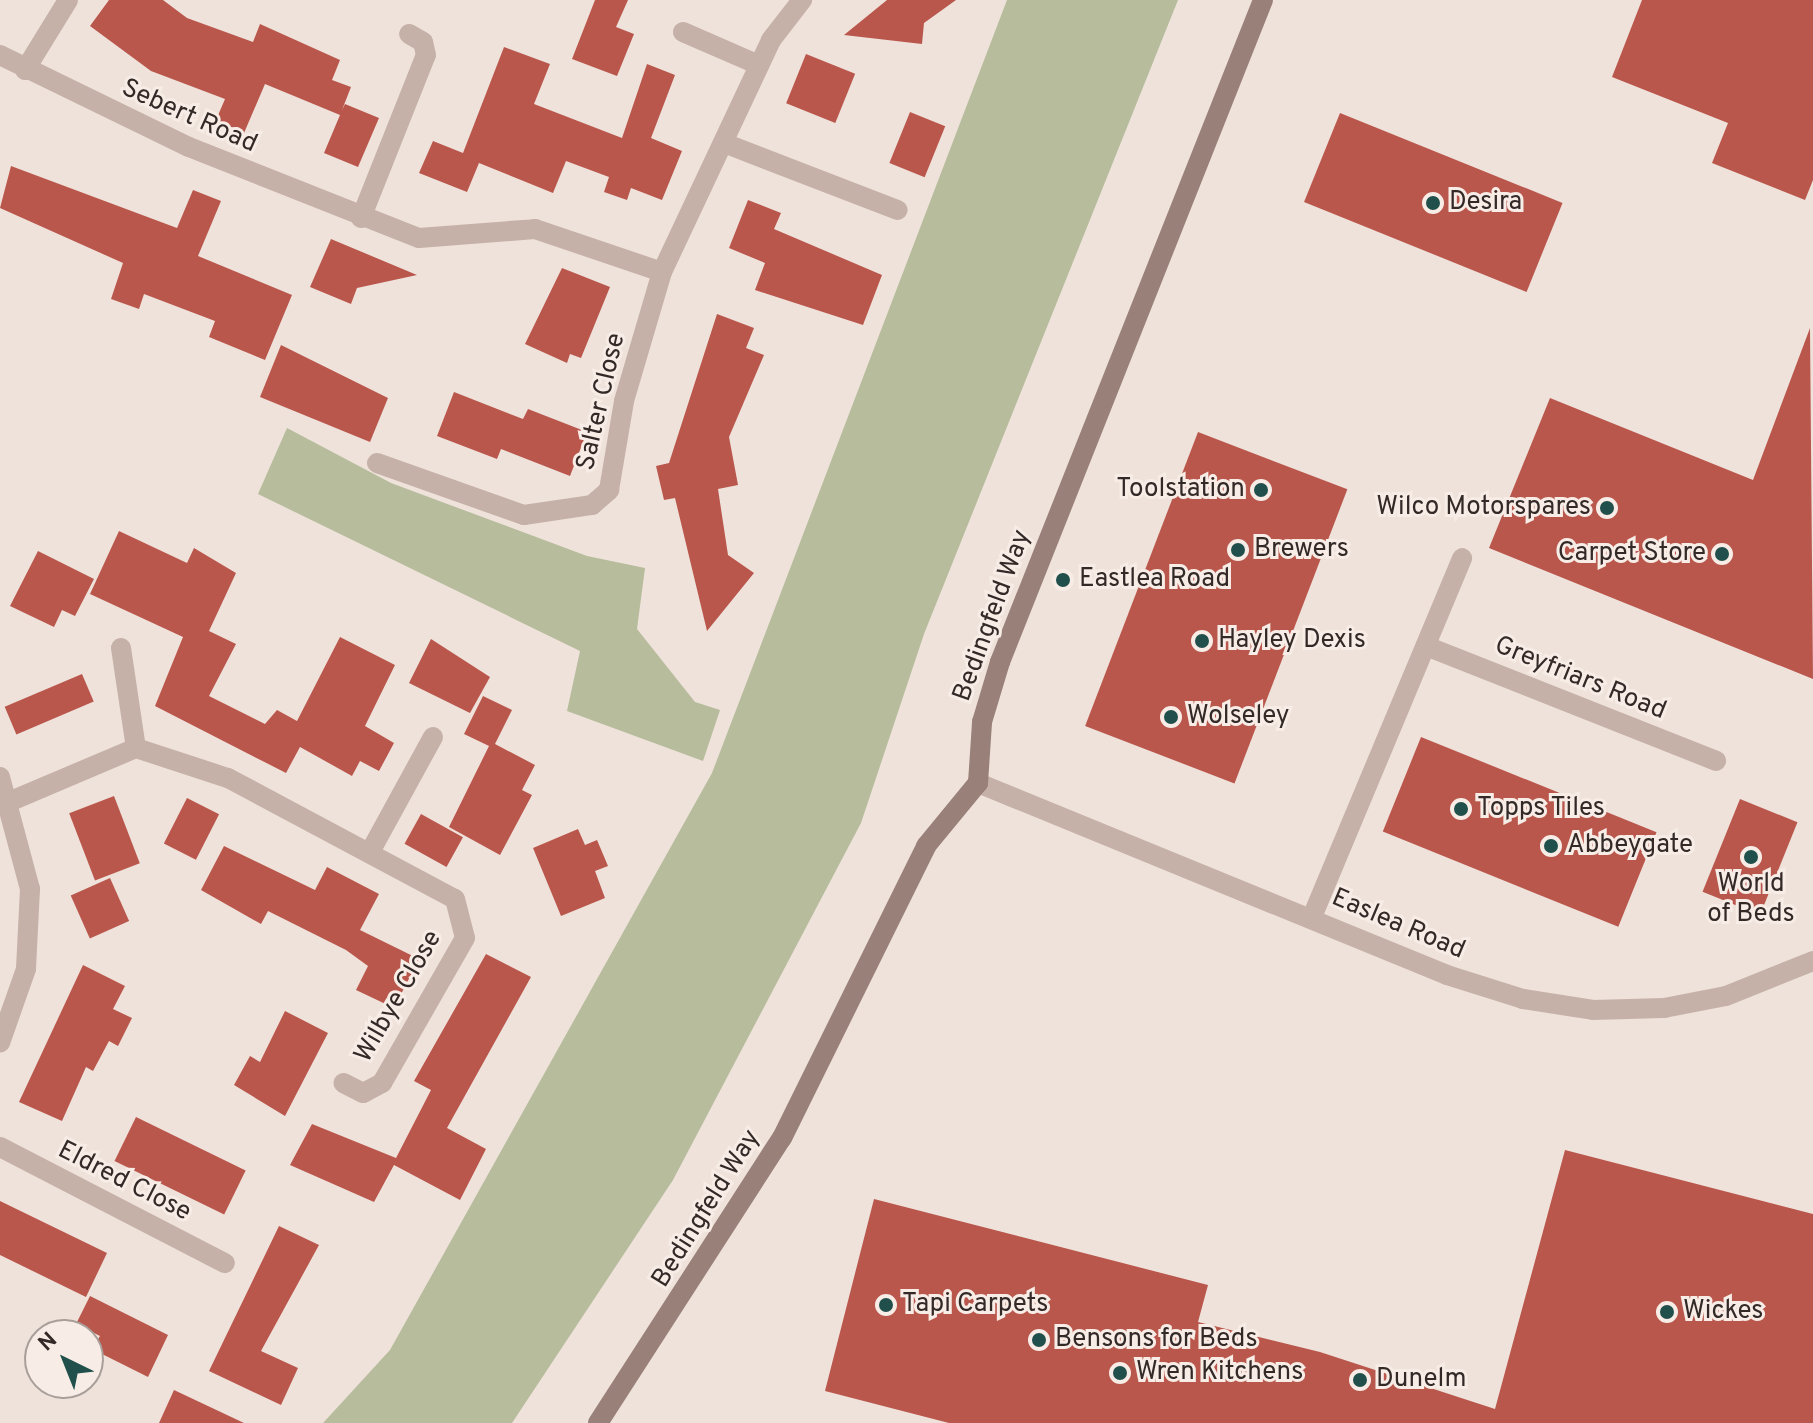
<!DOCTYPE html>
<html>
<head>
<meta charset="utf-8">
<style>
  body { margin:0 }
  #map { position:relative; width:1813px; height:1423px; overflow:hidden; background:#efe2da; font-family:Overpass,sans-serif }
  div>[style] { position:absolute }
  .green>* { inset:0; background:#b6bc9c }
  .building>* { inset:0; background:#ba574d; transform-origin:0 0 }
  .street>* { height:20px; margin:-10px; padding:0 10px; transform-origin:10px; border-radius:10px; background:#c6b1a8 }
  .secondary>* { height:20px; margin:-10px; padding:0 10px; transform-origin:10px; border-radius:10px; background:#998079 }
  .dots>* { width:22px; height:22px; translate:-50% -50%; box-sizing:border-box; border:4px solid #f7ede6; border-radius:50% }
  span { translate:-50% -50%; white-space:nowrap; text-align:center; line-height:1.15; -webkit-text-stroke:6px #f7ede6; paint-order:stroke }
  .street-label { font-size:26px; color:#332927 }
  .poi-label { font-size:26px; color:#332927 }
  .left { translate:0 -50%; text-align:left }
  .right { translate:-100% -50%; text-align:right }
  .north { position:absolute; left:24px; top:1319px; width:80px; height:80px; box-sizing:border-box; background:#f7ede6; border:2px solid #a99f9a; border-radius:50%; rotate:317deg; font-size:22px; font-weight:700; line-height:32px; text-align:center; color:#332927 }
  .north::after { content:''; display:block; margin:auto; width:28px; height:36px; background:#21504c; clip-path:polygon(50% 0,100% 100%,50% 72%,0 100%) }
</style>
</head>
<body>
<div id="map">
  <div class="green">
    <div style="clip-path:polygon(1007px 0,1178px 0,924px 634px,861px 823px,673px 1180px,512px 1423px,323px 1423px,390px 1350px,712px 773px)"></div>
    <div style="clip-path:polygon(287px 428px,391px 483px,587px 556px,645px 568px,637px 629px,695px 702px,720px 710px,703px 761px,567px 711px,580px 651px,258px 494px)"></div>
  </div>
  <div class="building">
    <div style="clip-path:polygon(109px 0,163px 0,187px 18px,253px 42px,260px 24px,340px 60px,332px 80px,351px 87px,342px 110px,345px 104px,379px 118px,358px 167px,324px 153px,340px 115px,265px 84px,244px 133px,216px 120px,225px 99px,151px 71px,90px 26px)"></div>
    <div style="clip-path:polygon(595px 0,628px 0,616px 27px,634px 34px,617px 76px,572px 59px)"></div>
    <div style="clip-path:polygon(887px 0,956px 0,924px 23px,922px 44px,844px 35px)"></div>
    <div style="clip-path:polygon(1642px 0,1813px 0,1813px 180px,1805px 200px,1712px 163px,1728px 123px,1612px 77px)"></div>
    <div style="clip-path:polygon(504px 47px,550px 64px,534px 104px,622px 138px,647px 64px,675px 75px,651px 138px,682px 151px,662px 200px,631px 188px,627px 200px,604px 192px,609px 177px,566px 161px,553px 193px,479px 163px,467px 192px,419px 173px,433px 141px,463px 153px)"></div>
    <div style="left:806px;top:54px;width:53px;height:53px;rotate:22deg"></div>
    <div style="left:910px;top:112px;width:38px;height:55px;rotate:22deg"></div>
    <div style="left:1340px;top:113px;width:240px;height:96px;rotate:22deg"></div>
    <div style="clip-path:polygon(11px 166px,177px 228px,193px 190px,221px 201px,198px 256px,292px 295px,265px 360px,209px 337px,215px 321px,144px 294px,139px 309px,111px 299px,123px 263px,0 208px)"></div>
    <div style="clip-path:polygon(748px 200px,781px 213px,774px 229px,882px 275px,863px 325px,755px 290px,765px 263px,729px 248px)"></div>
    <div style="clip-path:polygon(331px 239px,417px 275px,357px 288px,351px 304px,310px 287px)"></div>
    <div style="clip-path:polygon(562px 268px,610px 287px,581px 358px,570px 354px,567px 363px,525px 344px)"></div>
    <div style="clip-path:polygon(717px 314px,754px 328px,746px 348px,764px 355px,729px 437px,738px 485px,718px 489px,728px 555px,754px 573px,707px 631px,675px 498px,664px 500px,656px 466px,669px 463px)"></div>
    <div style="clip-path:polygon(1810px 328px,1813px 679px,1489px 548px,1550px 398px,1753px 480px)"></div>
    <div style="clip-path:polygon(281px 345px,388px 398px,370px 442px,260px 397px)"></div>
    <div style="clip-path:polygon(454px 392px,523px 419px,528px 409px,587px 432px,570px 476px,501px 449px,497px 459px,437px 436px)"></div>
    <div style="left:1198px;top:432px;width:160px;height:315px;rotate:21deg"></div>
    <div style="clip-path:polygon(119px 531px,187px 563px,194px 548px,236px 573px,209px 631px,236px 644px,209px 696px,265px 724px,277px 710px,297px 721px,340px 637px,395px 665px,365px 726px,394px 743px,379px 771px,360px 761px,352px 776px,300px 747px,286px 773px,155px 706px,183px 637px,90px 594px)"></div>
    <div style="clip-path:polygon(38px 551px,94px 579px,75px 616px,62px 610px,54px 627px,10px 606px)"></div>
    <div style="clip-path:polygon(431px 639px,490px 677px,470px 713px,409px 683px)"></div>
    <div style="left:82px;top:674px;width:30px;height:84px;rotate:67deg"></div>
    <div style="clip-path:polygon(483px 696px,512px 710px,495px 744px,535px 765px,522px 790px,532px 795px,500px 855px,449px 827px,489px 746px,464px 734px)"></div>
    <div style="left:1421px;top:737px;width:254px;height:102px;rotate:22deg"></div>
    <div style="left:114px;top:796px;width:72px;height:48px;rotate:69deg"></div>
    <div style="left:187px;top:798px;width:36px;height:51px;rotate:27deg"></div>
    <div style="left:1740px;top:799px;width:62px;height:100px;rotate:22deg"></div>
    <div style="left:421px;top:814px;width:48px;height:34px;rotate:29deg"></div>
    <div style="clip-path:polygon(578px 829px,585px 845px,597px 840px,608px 866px,595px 871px,605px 898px,561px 916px,533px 848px)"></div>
    <div style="clip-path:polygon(224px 846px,315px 890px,327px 867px,379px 894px,360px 930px,419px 959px,394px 1008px,356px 990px,368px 966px,346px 950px,268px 911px,261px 924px,201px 890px)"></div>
    <div style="left:110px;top:878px;width:47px;height:43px;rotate:66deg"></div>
    <div style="clip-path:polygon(486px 954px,531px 977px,447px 1128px,486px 1149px,460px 1200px,394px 1165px,374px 1202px,290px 1165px,312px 1124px,396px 1158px,431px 1090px,414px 1081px)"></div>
    <div style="clip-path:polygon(83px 965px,125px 986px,113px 1009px,132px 1018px,118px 1046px,109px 1041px,93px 1071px,86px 1067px,62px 1121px,19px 1102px)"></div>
    <div style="clip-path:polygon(285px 1011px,328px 1033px,285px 1116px,234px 1085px,250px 1056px,260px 1062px)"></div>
    <div style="left:136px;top:1117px;width:122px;height:49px;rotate:26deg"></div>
    <div style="clip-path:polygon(1565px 1150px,1813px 1214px,1813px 1423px,949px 1423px,825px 1391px,874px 1199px,1208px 1285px,1198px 1322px,1320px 1352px,1495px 1409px)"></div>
    <div style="clip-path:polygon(0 1201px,107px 1253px,86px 1297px,0 1255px)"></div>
    <div style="clip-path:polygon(279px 1226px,319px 1245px,261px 1351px,298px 1368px,281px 1405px,209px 1371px)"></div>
    <div style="clip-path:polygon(90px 1296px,168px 1335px,148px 1377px,92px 1349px,100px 1336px,76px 1324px)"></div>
    <div style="clip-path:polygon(174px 1390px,244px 1423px,159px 1423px)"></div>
  </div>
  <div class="street">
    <div style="left:683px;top:32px;width:83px;rotate:23.5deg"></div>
    <div style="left:0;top:55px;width:210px;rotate:26deg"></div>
    <div style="left:189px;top:147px;width:247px;rotate:21.6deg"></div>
    <div style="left:419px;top:238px;width:116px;rotate:-4.4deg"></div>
    <div style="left:535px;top:229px;width:134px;rotate:18.7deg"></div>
    <div style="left:662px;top:272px;width:256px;rotate:-64.8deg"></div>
    <div style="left:771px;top:40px;width:51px;rotate:-52.2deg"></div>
    <div style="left:25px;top:70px;width:82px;rotate:-58.4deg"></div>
    <div style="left:724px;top:143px;width:186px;rotate:21.1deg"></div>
    <div style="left:361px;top:218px;width:175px;rotate:-68.3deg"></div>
    <div style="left:426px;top:55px;width:13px;rotate:-103deg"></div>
    <div style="left:423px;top:42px;width:16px;rotate:-150deg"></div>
    <div style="left:377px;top:463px;width:156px;rotate:19.5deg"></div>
    <div style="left:524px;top:515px;width:69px;rotate:-8.4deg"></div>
    <div style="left:592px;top:505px;width:23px;rotate:-41deg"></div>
    <div style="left:609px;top:490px;width:90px;rotate:-80.4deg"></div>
    <div style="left:624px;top:401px;width:134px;rotate:-73.6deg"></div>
    <div style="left:1426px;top:646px;width:312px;rotate:21.6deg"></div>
    <div style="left:121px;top:648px;width:101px;rotate:81.5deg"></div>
    <div style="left:0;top:777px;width:116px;rotate:75deg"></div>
    <div style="left:30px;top:889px;width:80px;rotate:92.9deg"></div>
    <div style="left:26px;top:969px;width:78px;rotate:109.4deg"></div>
    <div style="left:978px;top:783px;width:507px;rotate:22.26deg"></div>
    <div style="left:1447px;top:975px;width:80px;rotate:17.5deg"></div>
    <div style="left:1523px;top:999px;width:71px;rotate:8.9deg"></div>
    <div style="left:1593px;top:1010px;width:71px;rotate:-1.6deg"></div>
    <div style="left:1664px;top:1008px;width:63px;rotate:-11deg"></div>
    <div style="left:1726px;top:996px;width:94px;rotate:-21.9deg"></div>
    <div style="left:11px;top:801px;width:136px;rotate:-23deg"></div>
    <div style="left:136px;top:748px;width:97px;rotate:18.1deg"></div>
    <div style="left:228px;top:778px;width:257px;rotate:28.1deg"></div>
    <div style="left:455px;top:899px;width:40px;rotate:75.6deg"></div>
    <div style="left:465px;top:938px;width:167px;rotate:119.8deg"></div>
    <div style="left:382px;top:1083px;width:21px;rotate:152deg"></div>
    <div style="left:363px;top:1093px;width:22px;rotate:-153deg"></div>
    <div style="left:370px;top:852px;width:131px;rotate:-61.3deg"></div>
    <div style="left:1312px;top:917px;width:389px;rotate:-67.3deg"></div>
    <div style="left:0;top:1147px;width:253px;rotate:27.3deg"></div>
  </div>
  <div class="secondary">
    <div style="left:598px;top:1423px;width:339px;rotate:-57.2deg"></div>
    <div style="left:782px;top:1138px;width:326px;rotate:-63.7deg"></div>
    <div style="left:926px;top:846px;width:82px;rotate:-50.5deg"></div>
    <div style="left:978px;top:783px;width:61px;rotate:-86.2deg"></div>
    <div style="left:982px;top:722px;width:63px;rotate:-73.3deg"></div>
    <div style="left:1000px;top:662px;width:712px;rotate:-68.33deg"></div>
  </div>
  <div class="dots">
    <div style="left:1433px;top:203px;background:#21504c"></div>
    <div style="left:1261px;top:490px;background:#21504c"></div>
    <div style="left:1607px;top:508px;background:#21504c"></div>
    <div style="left:1238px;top:550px;background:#21504c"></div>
    <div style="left:1722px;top:554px;background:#21504c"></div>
    <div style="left:1063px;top:580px;background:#21504c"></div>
    <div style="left:1202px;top:641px;background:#21504c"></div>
    <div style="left:1171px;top:717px;background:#21504c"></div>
    <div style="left:1461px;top:809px;background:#21504c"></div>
    <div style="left:1551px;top:846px;background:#21504c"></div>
    <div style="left:1751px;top:857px;background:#21504c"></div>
    <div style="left:886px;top:1305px;background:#21504c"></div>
    <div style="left:1667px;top:1312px;background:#21504c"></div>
    <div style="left:1039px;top:1340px;background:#21504c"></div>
    <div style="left:1120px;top:1373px;background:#21504c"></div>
    <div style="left:1360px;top:1380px;background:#21504c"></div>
  </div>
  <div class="street-label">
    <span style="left:189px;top:117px;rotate:24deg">Sebert Road</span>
    <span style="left:602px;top:402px;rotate:-77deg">Salter Close</span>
    <span style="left:993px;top:616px;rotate:-70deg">Bedingfeld Way</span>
    <span style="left:1580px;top:679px;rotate:22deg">Greyfriars Road</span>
    <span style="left:1398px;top:925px;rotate:23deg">Easlea Road</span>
    <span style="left:399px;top:997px;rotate:-60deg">Wilbye Close</span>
    <span style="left:124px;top:1182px;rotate:27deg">Eldred Close</span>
    <span style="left:707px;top:1209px;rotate:-58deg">Bedingfeld Way</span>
  </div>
  <div class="poi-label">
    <span class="left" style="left:1449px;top:203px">Desira</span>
    <span class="right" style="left:1245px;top:490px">Toolstation</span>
    <span class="right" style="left:1591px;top:508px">Wilco Motorspares</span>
    <span class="left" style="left:1254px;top:550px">Brewers</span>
    <span class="right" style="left:1706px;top:554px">Carpet Store</span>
    <span class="left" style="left:1079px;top:580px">Eastlea Road</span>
    <span class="left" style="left:1218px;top:641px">Hayley Dexis</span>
    <span class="left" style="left:1187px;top:717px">Wolseley</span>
    <span class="left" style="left:1477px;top:809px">Topps Tiles</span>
    <span class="left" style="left:1567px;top:846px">Abbeygate</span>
    <span style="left:1751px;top:900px">World<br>of Beds</span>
    <span class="left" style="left:902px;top:1305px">Tapi Carpets</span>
    <span class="left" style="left:1683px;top:1312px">Wickes</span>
    <span class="left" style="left:1055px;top:1340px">Bensons for Beds</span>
    <span class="left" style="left:1136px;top:1373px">Wren Kitchens</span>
    <span class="left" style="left:1376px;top:1380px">Dunelm</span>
  </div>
  <div class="north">N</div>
</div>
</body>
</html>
